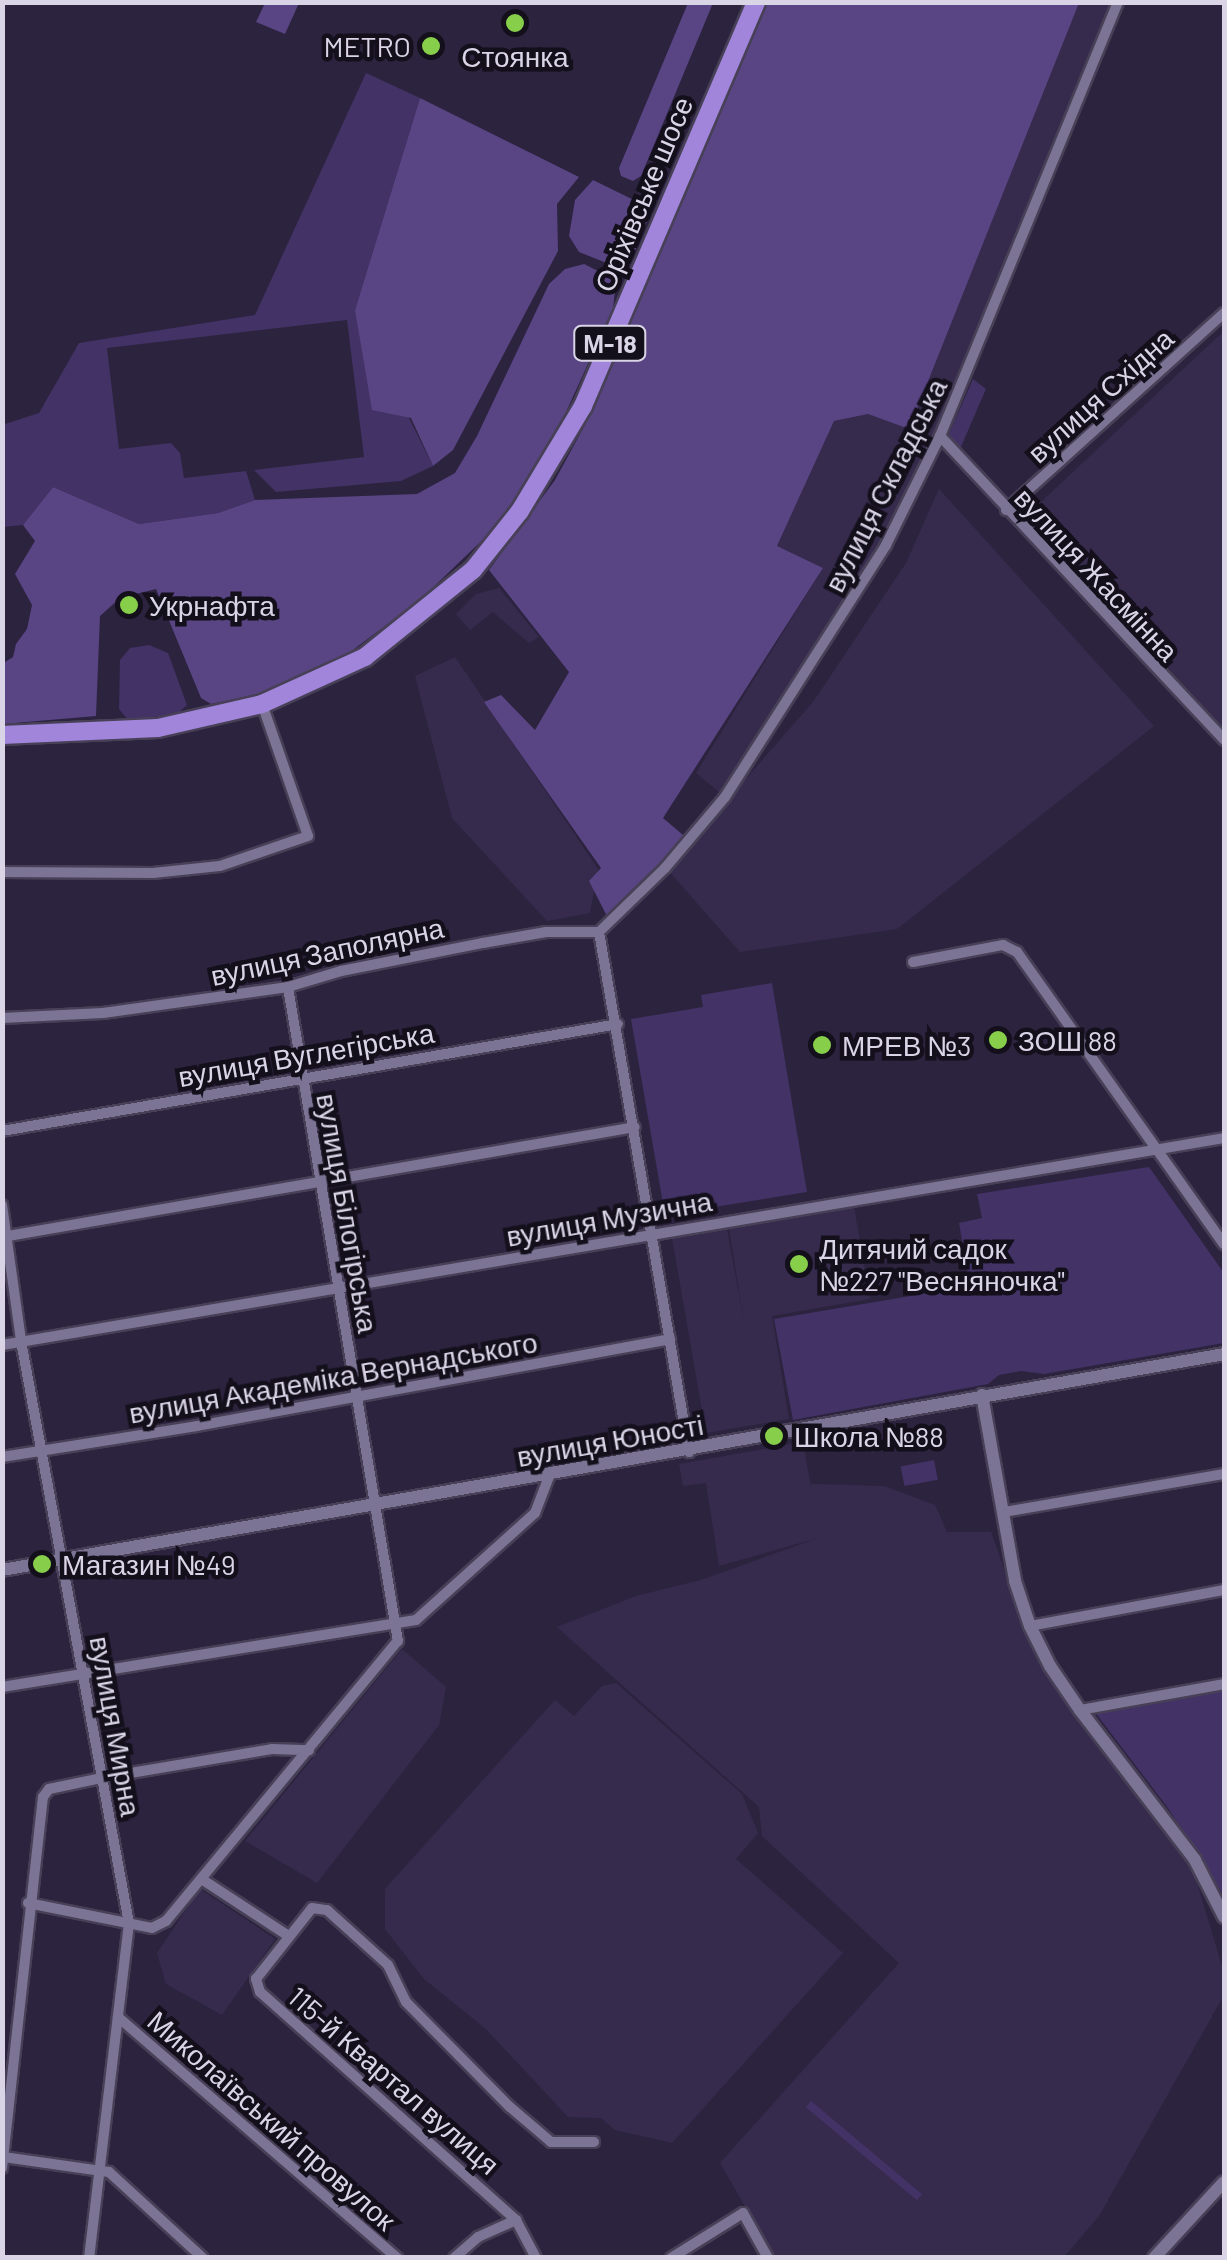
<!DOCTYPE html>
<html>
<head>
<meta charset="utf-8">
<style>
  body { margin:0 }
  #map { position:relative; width:1227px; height:2260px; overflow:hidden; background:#2c233f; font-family:Barlow,sans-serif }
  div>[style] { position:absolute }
  .built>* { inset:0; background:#362b4d }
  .green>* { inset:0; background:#433265; transform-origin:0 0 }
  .forest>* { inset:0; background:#594484 }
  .roads { filter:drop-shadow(2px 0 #474057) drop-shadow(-2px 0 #474057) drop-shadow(0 2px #474057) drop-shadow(0 -2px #474057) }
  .minor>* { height:10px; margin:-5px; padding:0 5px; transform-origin:5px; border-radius:5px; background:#7c7494 }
  .tertiary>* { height:12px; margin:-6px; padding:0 6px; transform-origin:6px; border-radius:6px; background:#7c7494 }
  .trunk>* { height:18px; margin:-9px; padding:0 9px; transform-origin:9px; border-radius:9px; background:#a085db }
  .dots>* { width:28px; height:28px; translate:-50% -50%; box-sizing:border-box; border:5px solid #130f1b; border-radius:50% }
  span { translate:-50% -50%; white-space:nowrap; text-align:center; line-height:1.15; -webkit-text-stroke:9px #130f1b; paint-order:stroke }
  .shield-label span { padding:2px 8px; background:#130f1b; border:2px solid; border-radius:8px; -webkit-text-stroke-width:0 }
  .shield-label { font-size:25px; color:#d9d4e6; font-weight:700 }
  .poi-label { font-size:28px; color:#d9d4e6 }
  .right { translate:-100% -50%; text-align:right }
  .left { translate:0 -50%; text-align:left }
  .street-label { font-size:28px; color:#d9d4e6 }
  .frame { position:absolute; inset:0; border:5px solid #d9d4e6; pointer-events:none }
</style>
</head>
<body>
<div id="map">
  <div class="built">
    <div style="clip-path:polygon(1079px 3px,1118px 3px,940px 436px,886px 545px,725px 797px,696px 773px,823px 568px,777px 546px,834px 421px,868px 414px,909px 429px)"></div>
    <div style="clip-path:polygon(1224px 331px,1224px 728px,1027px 515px)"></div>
    <div style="clip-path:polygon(939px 489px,1154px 726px,897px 929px,740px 952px,667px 869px,813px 702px,906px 563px)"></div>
    <div style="clip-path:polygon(499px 588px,539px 637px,529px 643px,493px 612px,470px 630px,456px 614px,476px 594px)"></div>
    <div style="clip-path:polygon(455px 657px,598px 869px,590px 913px,547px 921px,452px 818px,415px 676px)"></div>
    <div style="clip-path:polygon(854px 1207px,870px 1299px,772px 1316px,789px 1419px,706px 1433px,672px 1238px,727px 1229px,744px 1322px,729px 1228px)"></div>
    <div style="clip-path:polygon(803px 1442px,811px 1488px,811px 1484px,884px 1486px,935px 1505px,947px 1532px,991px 1532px,1025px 1627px,1192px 1866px,1224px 1973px,1224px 1995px,1099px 2216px,1064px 2257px,774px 2257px,720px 2163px,899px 1963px,762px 1836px,759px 1807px,557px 1627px,636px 1596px,701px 1580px,818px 1538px,719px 1566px,706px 1483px,683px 1486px,679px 1464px)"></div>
    <div style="clip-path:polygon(402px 1649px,446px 1687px,439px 1725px,317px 1883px,245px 1841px)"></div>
    <div style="clip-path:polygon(616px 1683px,742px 1794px,758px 1833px,736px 1859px,843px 1953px,672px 2143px,615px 2130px,601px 2118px,568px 2117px,486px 2029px,424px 1979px,385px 1929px,385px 1889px,555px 1700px,574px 1716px,602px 1686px)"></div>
    <div style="clip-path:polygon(200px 1889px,275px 1939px,222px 2015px,166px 1984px,157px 1953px)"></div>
  </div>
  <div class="green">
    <div style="clip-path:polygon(366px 73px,420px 98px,355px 310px,433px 466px,401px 481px,276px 492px,254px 470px,364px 457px,347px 320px,107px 348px,119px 449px,171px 443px,180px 453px,184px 478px,246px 471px,255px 500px,218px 513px,139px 524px,53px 487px,23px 525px,3px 527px,2px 425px,39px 413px,79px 343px,255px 315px)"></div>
    <div style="clip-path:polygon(973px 379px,986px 389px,960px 449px,948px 436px)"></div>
    <div style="clip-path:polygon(149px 645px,168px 653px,187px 705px,178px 713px,129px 721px,119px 709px,120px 660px,130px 648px)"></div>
    <div style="clip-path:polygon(772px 983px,807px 1192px,665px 1215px,631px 1019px,703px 1007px,701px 995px)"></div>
    <div style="clip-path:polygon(1149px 1167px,1224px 1273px,1224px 1343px,1044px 1374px,1021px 1371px,999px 1375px,988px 1384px,793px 1420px,774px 1319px,970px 1286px,959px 1223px,982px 1218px,977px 1194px)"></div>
    <div style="left:934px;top:1460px;width:20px;height:34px;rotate:79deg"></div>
    <div style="clip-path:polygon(1224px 1688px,1224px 1896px,1168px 1808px,1094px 1711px)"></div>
    <div style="left:811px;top:2101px;width:145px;height:8px;rotate:40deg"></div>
  </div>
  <div class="forest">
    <div style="clip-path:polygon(265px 3px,299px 3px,285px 34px,256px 22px)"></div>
    <div style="clip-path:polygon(688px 3px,713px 3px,641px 176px,633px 181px,621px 176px,619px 168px)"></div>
    <div style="clip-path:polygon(762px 3px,1079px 3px,909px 429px,868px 414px,834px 421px,777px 546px,823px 568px,663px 818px,689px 840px,610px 922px,589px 881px,601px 868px,484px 702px,501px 695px,535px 730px,569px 672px,489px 570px,555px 480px,585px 425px)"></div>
    <div style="clip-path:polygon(420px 98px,579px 177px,557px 204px,558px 251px,453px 450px,433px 466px,411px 418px,372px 410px,355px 310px)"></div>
    <div style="clip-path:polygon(593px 180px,642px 204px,649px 216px,629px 266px,614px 266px,579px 252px,569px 236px,575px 200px)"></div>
    <div style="clip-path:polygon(584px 264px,616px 280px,613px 309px,540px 469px,496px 527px,422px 598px,345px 656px,258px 694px,211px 704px,201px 698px,156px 589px,120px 598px,100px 616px,96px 716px,3px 724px,2px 664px,13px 657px,16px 644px,27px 629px,32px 605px,15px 574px,35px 541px,23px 525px,53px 487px,139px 524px,218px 513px,255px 500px,417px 494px,455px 473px,477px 436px,549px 284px,565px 269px)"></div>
  </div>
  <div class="roads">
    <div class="minor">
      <div style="left:940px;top:436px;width:416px;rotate:46.9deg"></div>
      <div style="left:1006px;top:510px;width:294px;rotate:-42.1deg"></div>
      <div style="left:2px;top:872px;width:151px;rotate:0.4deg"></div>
      <div style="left:153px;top:873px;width:67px;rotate:-6deg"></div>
      <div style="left:220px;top:866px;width:93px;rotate:-18.8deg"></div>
      <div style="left:308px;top:836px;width:140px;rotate:-109.2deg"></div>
      <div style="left:599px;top:932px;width:92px;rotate:-44.1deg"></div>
      <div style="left:665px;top:868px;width:93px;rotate:-49.8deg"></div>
      <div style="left:725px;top:797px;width:299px;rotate:-57.4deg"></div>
      <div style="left:886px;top:545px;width:122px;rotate:-63.6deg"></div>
      <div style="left:940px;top:436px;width:469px;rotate:-67.7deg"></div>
      <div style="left:599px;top:932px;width:528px;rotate:80.18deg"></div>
      <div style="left:913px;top:962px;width:92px;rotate:-10.7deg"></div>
      <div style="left:1003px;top:945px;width:16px;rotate:27deg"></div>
      <div style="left:1017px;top:952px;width:358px;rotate:54.7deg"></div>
      <div style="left:2px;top:1018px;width:101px;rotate:-2.8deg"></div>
      <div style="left:103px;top:1013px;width:187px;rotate:-8deg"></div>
      <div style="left:288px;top:987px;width:55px;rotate:-16.8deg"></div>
      <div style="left:341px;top:971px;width:145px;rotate:-11.2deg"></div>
      <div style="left:483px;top:943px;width:64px;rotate:-9.9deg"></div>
      <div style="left:546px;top:932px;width:53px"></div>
      <div style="left:2px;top:1131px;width:625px;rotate:-9.85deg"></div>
      <div style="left:2px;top:1205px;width:137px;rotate:82deg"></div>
      <div style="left:21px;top:1341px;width:592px;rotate:79.49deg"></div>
      <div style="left:129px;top:1923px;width:337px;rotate:96.8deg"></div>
      <div style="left:8px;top:1236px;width:636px;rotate:-9.86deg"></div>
      <div style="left:2px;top:1345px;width:1239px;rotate:-9.61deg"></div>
      <div style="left:2px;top:1457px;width:197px;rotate:-9deg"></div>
      <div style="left:197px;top:1426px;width:481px;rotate:-10.4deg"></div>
      <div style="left:1004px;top:1512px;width:223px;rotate:-9.8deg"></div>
      <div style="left:1030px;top:1626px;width:197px;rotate:-10.5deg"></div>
      <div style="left:2px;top:1687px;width:419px;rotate:-9.2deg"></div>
      <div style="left:416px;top:1620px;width:160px;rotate:-42deg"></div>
      <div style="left:535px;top:1513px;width:39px;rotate:-69deg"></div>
      <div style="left:1080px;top:1710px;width:146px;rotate:-10.2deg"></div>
      <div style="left:203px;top:1880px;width:100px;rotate:33.2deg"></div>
      <div style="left:28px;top:1903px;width:126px;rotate:11.4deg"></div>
      <div style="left:152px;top:1928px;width:16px;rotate:-27deg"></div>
      <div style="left:166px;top:1921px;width:364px;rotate:-50.4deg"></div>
      <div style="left:398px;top:1641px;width:663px;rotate:-99.55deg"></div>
      <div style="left:118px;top:2017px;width:369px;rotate:40.8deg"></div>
      <div style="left:3px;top:2157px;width:107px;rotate:8.1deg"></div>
      <div style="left:109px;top:2172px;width:127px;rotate:42.5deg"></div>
      <div style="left:2px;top:2168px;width:373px;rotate:-83.7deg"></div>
      <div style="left:43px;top:1797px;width:10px;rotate:-53deg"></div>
      <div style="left:49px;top:1789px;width:53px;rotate:-11.9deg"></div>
      <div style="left:101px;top:1778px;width:173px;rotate:-9.6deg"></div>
      <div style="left:272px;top:1749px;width:37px;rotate:2deg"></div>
      <div style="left:454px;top:2258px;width:32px;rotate:-41deg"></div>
      <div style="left:478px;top:2237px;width:42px;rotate:-24.1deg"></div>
      <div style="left:536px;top:2258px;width:43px;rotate:-117.8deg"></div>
      <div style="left:516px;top:2220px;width:343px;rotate:-138.3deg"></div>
      <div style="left:260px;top:1992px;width:14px;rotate:-107deg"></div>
      <div style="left:256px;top:1979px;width:90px;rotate:-51.7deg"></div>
      <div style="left:312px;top:1908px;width:15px;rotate:8deg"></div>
      <div style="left:327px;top:1910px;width:82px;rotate:42deg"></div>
      <div style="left:388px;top:1965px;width:41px;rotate:64.1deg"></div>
      <div style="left:406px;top:2002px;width:148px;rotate:45.3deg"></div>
      <div style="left:510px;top:2107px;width:54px;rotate:40.5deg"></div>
      <div style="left:551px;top:2142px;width:43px"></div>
      <div style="left:671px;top:2258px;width:85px;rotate:-32deg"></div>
      <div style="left:743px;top:2213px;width:51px;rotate:60.9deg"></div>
    </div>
    <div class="tertiary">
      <div style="left:982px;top:1395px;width:189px;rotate:79.9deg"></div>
      <div style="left:1015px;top:1581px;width:47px;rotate:71.6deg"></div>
      <div style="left:1030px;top:1626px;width:45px;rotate:63.4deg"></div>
      <div style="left:1050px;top:1666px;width:53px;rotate:55.7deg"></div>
      <div style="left:1080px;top:1710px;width:189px;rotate:52.5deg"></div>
      <div style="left:1195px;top:1860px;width:64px;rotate:63deg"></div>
      <div style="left:2px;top:1570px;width:1241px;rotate:-10.02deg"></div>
      <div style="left:1154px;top:2258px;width:103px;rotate:-47.4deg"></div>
    </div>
    <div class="trunk">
      <div style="left:2px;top:735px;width:156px;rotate:-2.6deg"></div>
      <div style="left:158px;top:728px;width:107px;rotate:-13deg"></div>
      <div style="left:262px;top:704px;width:113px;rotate:-24.5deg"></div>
      <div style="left:365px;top:657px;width:139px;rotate:-38.9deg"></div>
      <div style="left:473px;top:570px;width:75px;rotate:-51.5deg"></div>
      <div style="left:520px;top:511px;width:122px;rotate:-59deg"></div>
      <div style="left:583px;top:406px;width:439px;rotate:-66.8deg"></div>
    </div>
  </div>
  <div class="dots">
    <div style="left:515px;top:23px;background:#87cf4b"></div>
    <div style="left:431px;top:46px;background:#87cf4b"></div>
    <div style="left:129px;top:605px;background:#87cf4b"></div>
    <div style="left:998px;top:1040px;background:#87cf4b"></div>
    <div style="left:822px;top:1045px;background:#87cf4b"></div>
    <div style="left:799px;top:1264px;background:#87cf4b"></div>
    <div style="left:774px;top:1436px;background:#87cf4b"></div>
    <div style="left:42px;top:1564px;background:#87cf4b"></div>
  </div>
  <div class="shield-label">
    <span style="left:610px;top:343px">М-18</span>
  </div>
  <div class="poi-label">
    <span class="right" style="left:411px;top:46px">METRO</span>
    <span style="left:515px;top:56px">Стоянка</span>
    <span class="left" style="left:149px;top:605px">Укрнафта</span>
    <span class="left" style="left:1018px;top:1040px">ЗОШ 88</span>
    <span class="left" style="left:842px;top:1045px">МРЕВ №3</span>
    <span class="left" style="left:819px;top:1264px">Дитячий садок<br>№227 "Весняночка"</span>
    <span class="left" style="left:794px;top:1436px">Школа №88</span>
    <span class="left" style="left:62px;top:1564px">Магазин №49</span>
  </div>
  <div class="street-label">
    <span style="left:643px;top:194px;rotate:-67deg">Оріхівське шосе</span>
    <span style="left:1100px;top:395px;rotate:-42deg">вулиця Східна</span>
    <span style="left:885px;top:485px;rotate:-63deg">вулиця Складська</span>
    <span style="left:1097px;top:574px;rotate:47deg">вулиця Жасмінна</span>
    <span style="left:327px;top:951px;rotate:-12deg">вулиця Заполярна</span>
    <span style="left:306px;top:1054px;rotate:-10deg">вулиця Вуглегірська</span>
    <span style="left:348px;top:1213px;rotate:80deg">вулиця Білогірська</span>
    <span style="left:609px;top:1218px;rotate:-10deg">вулиця Музична</span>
    <span style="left:333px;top:1377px;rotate:-10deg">вулиця Академіка Вернадського</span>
    <span style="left:610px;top:1440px;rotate:-10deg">вулиця Юності</span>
    <span style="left:116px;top:1726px;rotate:80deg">вулиця Мирна</span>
    <span style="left:394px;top:2080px;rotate:41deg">115-й Квартал вулиця</span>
    <span style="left:272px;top:2120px;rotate:41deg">Миколаївський провулок</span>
  </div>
  <div class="frame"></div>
</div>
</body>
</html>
